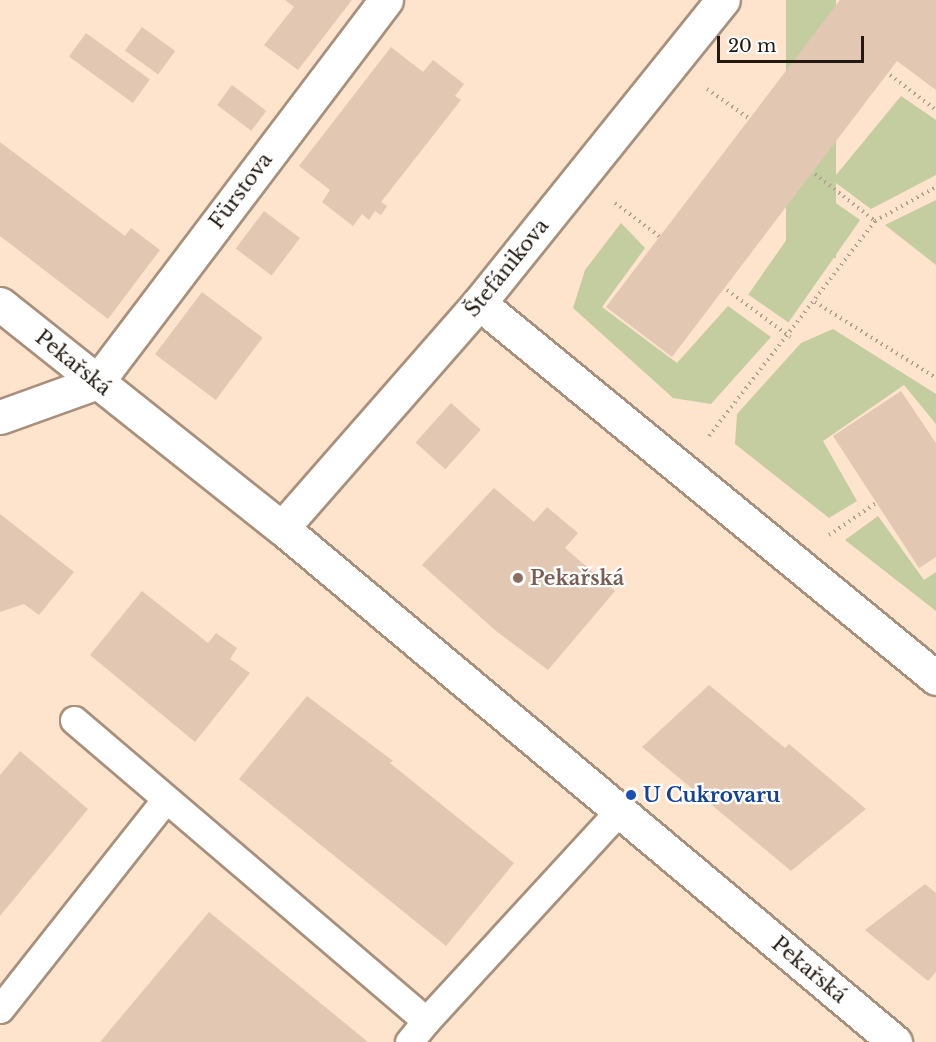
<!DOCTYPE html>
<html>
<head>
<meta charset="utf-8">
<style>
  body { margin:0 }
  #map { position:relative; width:936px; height:1042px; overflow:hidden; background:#fee3cd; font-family:"Libre Baskerville",serif }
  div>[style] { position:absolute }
  .green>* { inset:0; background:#c3cd9f; transform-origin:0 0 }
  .building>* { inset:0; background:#e2c8b3; transform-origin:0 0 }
  .path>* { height:4px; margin-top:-2px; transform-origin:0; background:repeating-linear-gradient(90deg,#b39e8d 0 1.5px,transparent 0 6px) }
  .roads { filter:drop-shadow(2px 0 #a8907c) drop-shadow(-2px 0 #a8907c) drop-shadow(0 2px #a8907c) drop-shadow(0 -2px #a8907c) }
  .service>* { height:27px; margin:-13.5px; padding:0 13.5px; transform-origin:13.5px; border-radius:13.5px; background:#fff }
  .minor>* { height:33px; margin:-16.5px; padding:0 16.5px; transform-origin:16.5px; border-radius:16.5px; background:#fff }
  .dots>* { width:16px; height:16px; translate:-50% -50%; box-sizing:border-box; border:3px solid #fff; border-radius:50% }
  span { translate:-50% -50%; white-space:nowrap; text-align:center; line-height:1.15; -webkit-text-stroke:4.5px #fff; paint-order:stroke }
  .street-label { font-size:20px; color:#221911 }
  .education-label { font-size:20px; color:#785e54; font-weight:700 }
  .left { translate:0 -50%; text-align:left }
  .transit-label { font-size:20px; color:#164399; font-weight:700 }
  .scale { position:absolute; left:717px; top:36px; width:147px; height:27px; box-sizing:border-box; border:3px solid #221911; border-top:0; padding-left:8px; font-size:18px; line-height:21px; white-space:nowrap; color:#221911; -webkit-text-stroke:4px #fff; paint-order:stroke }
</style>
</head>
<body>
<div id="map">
  <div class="green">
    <div style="left:786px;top:0;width:50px;height:258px"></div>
    <div style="clip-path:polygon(901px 96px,936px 120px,936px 175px,871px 209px,832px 180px)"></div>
    <div style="left:820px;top:192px;width:49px;height:125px;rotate:35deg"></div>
    <div style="clip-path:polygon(936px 200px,936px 265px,885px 225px)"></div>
    <div style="clip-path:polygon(621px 223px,645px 248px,602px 307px,677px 363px,728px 306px,771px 337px,711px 404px,673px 398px,573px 308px,585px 270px)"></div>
    <div style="clip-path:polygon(833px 329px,936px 394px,936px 424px,904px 385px,823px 441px,857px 501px,829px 518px,735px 444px,737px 414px,801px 343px)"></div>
    <div style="clip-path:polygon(878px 516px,924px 580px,936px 572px,936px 611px,845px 540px)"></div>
  </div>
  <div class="building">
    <div style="clip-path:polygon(285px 0,352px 0,298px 70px,264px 45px,294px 7px)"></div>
    <div style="clip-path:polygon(840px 0,936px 0,936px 90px,897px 61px,672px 357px,606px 307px)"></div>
    <div style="left:142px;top:27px;width:41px;height:29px;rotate:36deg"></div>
    <div style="left:86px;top:33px;width:79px;height:29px;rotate:36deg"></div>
    <div style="clip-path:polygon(391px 47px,423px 72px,433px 60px,464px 84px,455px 96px,461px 100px,381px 202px,387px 206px,381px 215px,375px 211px,369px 220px,362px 214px,353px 226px,322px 202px,330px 190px,299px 166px)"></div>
    <div style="left:232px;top:85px;width:43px;height:25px;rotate:37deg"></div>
    <div style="clip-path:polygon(0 142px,125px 236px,131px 228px,160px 250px,108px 319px,0 236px)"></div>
    <div style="left:264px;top:211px;width:45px;height:47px;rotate:37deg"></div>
    <div style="left:202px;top:292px;width:76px;height:78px;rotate:37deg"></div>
    <div style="clip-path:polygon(901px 391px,936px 443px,936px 557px,919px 568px,833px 436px)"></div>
    <div style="left:451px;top:403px;width:40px;height:53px;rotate:42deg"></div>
    <div style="clip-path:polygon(494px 488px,534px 522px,547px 507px,578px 533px,565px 548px,615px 591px,548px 670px,496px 631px,422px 565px)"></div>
    <div style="clip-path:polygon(0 514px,74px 572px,39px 615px,24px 604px,0 612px)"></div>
    <div style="clip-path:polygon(142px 591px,208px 643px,216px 633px,237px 648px,230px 659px,250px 673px,195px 742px,90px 655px)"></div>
    <div style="clip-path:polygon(709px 685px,785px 748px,789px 744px,866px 809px,791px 871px,642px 747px)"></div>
    <div style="clip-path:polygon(307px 696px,393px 761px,390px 763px,514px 863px,446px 946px,239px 779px)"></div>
    <div style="clip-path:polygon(20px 751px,88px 809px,0 916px,0 775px)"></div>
    <div style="clip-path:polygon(925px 884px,936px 893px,936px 972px,928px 981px,865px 930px)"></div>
    <div style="clip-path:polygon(209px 912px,368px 1042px,100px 1042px)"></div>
  </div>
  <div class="path">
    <div style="left:890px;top:75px;width:58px;rotate:37.3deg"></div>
    <div style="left:707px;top:89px;width:52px;rotate:34.9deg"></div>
    <div style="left:815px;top:174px;width:76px;rotate:38.1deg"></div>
    <div style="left:615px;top:203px;width:56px;rotate:37.1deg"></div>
    <div style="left:727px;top:290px;width:79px;rotate:36.7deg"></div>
    <div style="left:815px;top:302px;width:143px;rotate:32.1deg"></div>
    <div style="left:709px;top:436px;width:272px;rotate:-52.3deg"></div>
    <div style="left:875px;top:221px;width:70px;rotate:-29.1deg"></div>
    <div style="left:829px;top:535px;width:57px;rotate:-34.2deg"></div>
  </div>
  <div class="roads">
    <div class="service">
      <div style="left:74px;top:720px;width:463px;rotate:40.5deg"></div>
      <div style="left:426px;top:1021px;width:285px;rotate:-47.4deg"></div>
      <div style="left:0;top:1009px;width:266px;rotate:-51.7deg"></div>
      <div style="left:409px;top:1042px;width:27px;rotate:-51deg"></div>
    </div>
    <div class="minor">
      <div style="left:479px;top:303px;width:591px;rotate:39.37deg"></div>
      <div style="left:0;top:304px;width:360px;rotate:38.5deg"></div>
      <div style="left:282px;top:528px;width:800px;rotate:39.98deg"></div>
      <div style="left:0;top:417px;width:103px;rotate:-19.8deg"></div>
      <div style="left:97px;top:382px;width:479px;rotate:-52.9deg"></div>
      <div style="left:282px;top:528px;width:299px;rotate:-48.8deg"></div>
      <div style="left:479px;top:303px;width:389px;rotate:-51.2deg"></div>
    </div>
  </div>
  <div class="dots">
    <div style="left:518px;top:578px;background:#8d6e63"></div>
    <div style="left:631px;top:795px;background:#1a4fb4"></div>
  </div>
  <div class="street-label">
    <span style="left:241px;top:191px;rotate:-53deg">Fürstova</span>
    <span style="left:507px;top:268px;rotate:-51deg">Štefánikova</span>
    <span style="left:73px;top:363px;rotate:39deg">Pekařská</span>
    <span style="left:809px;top:970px;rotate:40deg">Pekařská</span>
  </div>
  <div class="education-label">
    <span class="left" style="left:530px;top:578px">Pekařská</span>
  </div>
  <div class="transit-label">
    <span class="left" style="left:643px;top:795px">U Cukrovaru</span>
  </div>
  <div class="scale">20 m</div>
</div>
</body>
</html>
